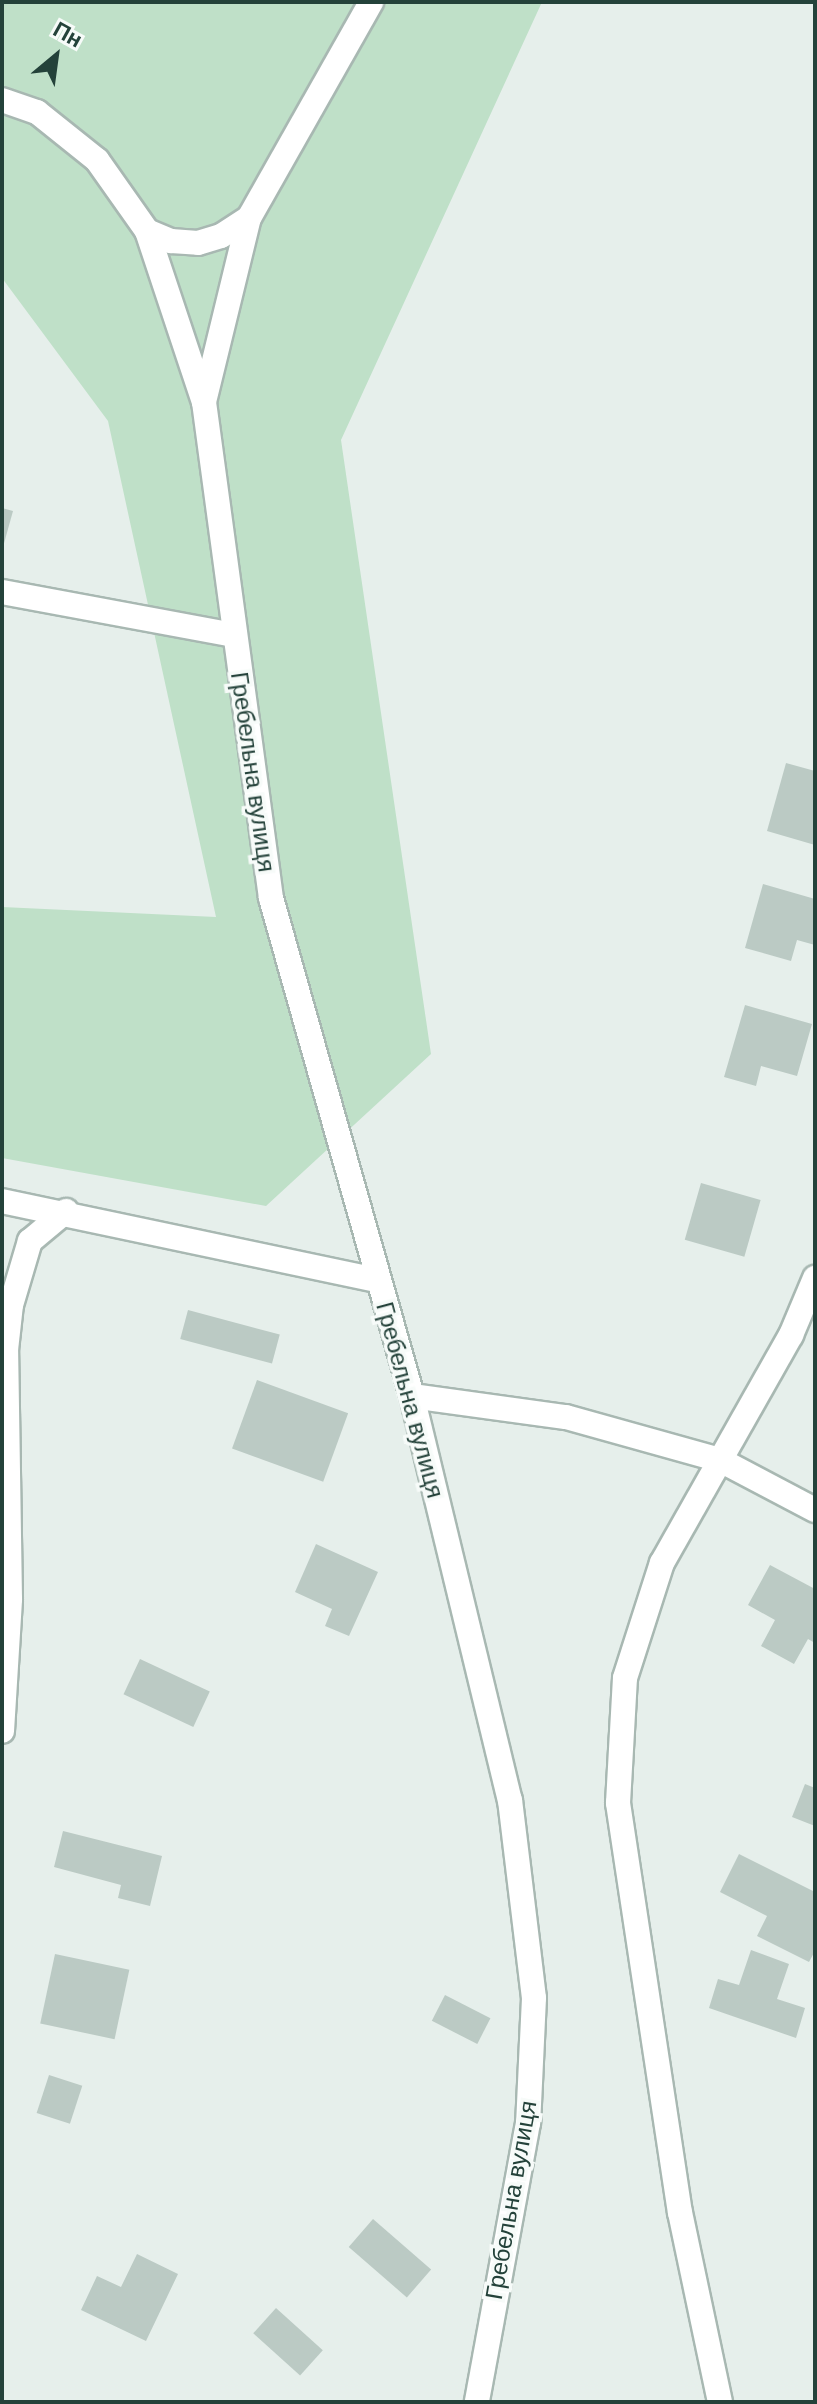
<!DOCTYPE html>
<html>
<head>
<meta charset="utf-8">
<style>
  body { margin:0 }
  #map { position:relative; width:817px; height:2404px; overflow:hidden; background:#e6efeb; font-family:Arial,sans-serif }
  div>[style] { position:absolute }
  .green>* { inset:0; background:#bfe0c8 }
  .building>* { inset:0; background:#bbcac4; transform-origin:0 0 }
  .roads { filter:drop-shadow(2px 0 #a8b8b2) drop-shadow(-2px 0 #a8b8b2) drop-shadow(0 2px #a8b8b2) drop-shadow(0 -2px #a8b8b2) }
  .minor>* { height:24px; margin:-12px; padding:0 12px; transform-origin:12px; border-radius:12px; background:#fff }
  span { translate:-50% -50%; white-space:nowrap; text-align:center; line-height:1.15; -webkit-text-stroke:7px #f7fbf9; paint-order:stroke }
  .street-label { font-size:24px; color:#24423a }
  .frame { position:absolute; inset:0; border:4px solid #24423a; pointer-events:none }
  .north { position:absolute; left:16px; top:16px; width:80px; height:80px; -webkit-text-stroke:6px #f7fbf9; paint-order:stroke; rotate:29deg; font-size:22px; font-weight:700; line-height:32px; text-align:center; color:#24423a }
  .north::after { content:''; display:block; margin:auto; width:28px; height:36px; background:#24423a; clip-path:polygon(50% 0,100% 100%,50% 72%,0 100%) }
</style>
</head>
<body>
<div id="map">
  <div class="green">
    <div style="clip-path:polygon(2px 2px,542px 2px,341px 440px,431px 1054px,266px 1206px,2px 1158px,2px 907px,216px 917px,108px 421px,2px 278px)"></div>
  </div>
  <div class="building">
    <div style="clip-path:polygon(2px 508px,13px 511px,3px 547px,2px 547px)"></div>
    <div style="clip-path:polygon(786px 763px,815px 771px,815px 845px,767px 831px)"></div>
    <div style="clip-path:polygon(763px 884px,815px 899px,815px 945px,797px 940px,791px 961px,745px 948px)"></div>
    <div style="clip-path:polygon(745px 1005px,812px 1024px,797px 1076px,761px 1066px,756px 1086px,724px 1077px)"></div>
    <div style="left:701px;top:1183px;width:62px;height:59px;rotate:16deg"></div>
    <div style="left:188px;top:1310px;width:95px;height:30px;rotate:15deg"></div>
    <div style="left:257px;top:1380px;width:97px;height:73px;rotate:20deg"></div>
    <div style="clip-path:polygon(316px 1544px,378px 1572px,349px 1636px,325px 1626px,332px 1609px,295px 1592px)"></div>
    <div style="clip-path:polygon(770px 1565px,815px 1589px,815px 1643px,808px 1639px,794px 1664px,761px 1646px,775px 1620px,748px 1605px)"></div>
    <div style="left:140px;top:1659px;width:77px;height:39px;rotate:25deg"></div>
    <div style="clip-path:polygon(805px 1784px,815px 1788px,815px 1826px,792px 1817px)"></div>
    <div style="clip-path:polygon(63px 1831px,162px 1856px,150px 1906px,118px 1898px,121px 1885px,54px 1867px)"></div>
    <div style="clip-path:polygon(739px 1854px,815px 1892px,815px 1951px,809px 1962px,757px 1936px,767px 1916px,720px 1892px)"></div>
    <div style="clip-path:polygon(751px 1950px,789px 1964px,777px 1999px,805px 2008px,796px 2038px,709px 2008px,718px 1979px,739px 1985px)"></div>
    <div style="left:55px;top:1954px;width:76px;height:71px;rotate:12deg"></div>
    <div style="left:445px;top:1995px;width:51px;height:29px;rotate:27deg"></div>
    <div style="left:49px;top:2075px;width:35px;height:40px;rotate:18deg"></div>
    <div style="left:373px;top:2219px;width:77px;height:37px;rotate:41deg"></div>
    <div style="clip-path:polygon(137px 2254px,178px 2274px,146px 2341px,81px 2310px,97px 2276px,121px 2287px)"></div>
    <div style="left:276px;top:2308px;width:63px;height:34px;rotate:42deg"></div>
  </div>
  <div class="roads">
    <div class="minor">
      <div style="left:2px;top:100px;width:37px;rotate:19deg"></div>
      <div style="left:37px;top:112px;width:77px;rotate:38.7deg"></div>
      <div style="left:97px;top:160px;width:87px;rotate:54.8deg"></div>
      <div style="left:147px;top:231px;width:180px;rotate:71.6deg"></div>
      <div style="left:204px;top:402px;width:501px;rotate:82.31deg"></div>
      <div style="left:271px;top:898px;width:518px;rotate:74.19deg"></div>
      <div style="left:412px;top:1396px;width:416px;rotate:76.4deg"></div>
      <div style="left:510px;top:1800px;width:199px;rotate:83.1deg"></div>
      <div style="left:534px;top:1998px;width:125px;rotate:92.7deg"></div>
      <div style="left:528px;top:2123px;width:284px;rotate:100.4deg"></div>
      <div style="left:147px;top:231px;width:26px;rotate:23deg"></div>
      <div style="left:171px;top:241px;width:27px;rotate:4deg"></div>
      <div style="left:198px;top:243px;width:24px;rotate:-17deg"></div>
      <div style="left:221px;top:236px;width:33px;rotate:-33deg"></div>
      <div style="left:204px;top:402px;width:189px;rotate:-76.3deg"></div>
      <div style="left:249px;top:218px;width:248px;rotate:-60.5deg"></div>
      <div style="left:2px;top:592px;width:236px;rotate:10.5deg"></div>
      <div style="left:2px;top:1201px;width:384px;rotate:11.9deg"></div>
      <div style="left:412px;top:1396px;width:155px;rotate:7.8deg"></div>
      <div style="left:566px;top:1417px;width:160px;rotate:15.6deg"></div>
      <div style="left:720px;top:1460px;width:107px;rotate:27.8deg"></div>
      <div style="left:2px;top:1731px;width:132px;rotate:-86.5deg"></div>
      <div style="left:10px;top:1599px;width:249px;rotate:-90.9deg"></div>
      <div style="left:6px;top:1350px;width:45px;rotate:-83.7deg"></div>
      <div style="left:11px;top:1305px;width:67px;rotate:-73.5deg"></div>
      <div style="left:30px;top:1241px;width:47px;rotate:-39.8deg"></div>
      <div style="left:720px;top:2402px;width:193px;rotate:-101.9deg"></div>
      <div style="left:680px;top:2213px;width:415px;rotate:-98.6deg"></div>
      <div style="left:618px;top:1803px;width:125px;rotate:-86.8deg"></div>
      <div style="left:625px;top:1678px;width:121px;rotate:-72.2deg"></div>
      <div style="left:662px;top:1563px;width:262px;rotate:-60.5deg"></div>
      <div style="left:791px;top:1335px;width:62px;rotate:-67.2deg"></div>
    </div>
  </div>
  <div class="street-label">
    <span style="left:253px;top:772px;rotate:82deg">Гребельна вулиця</span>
    <span style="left:410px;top:1400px;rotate:75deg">Гребельна вулиця</span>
    <span style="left:511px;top:2200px;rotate:-80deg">Гребельна вулиця</span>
  </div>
  <div class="frame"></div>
  <div class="north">Пн</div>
</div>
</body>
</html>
